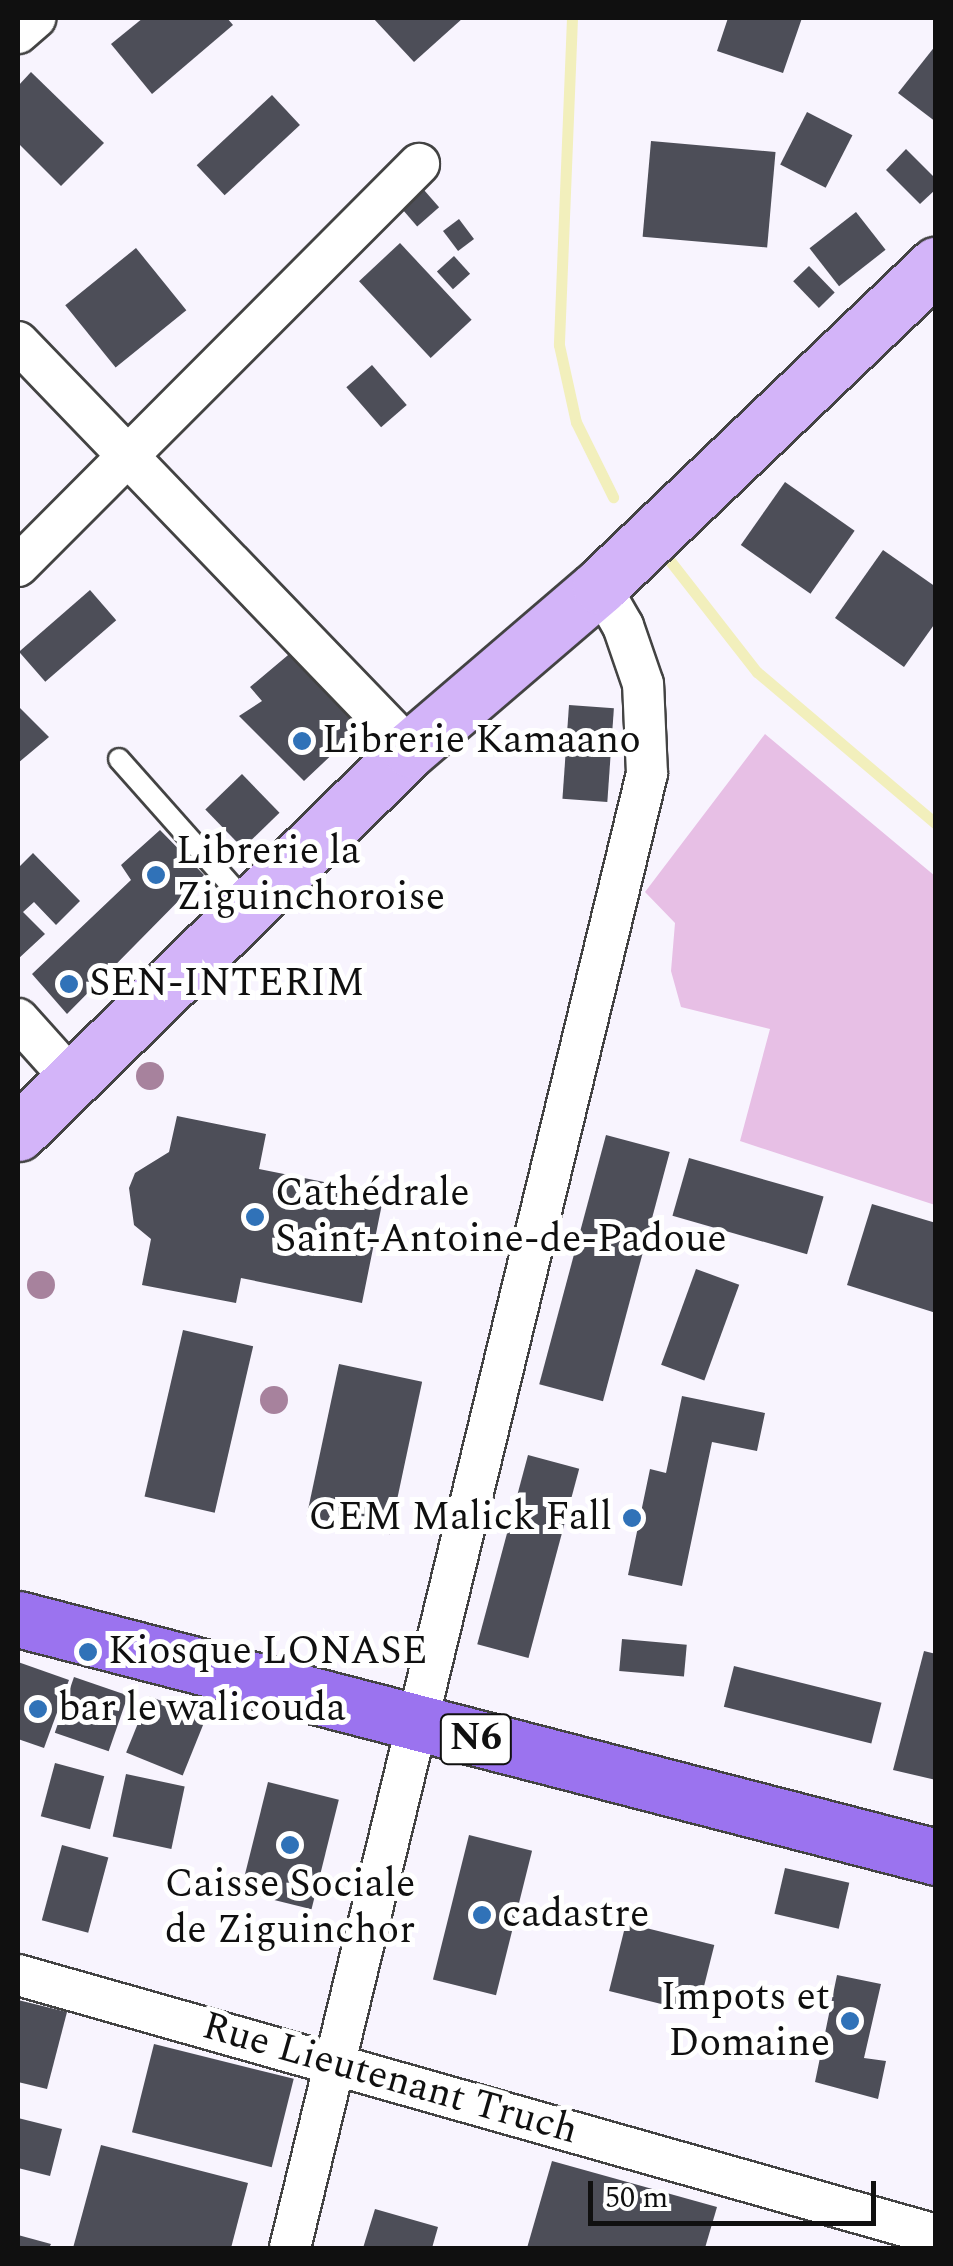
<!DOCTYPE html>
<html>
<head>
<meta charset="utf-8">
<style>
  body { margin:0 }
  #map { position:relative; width:953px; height:2266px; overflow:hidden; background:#f8f4fe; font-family:Spectral,serif }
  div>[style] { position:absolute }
  .green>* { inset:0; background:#e7bfe5 }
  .stream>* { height:11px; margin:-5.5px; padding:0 5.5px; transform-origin:5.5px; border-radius:5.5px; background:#f2efbc }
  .building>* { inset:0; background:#4d4e58; transform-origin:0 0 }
  .roads { filter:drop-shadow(2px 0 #434343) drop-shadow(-2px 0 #434343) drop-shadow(0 2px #434343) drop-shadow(0 -2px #434343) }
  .lane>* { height:20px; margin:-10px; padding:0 10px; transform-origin:10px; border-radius:10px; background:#fff }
  .street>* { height:40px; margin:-20px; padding:0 20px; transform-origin:20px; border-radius:20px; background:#fff }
  .secondary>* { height:55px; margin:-27.5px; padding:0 27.5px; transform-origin:27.5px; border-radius:27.5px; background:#d3b4f9 }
  .primary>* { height:55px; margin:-27.5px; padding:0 27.5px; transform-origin:27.5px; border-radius:27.5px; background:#9b73ef }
  .trees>* { width:28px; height:28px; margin:-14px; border-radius:50%; background:#a7829d }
  .dots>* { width:28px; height:28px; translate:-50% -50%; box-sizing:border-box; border:5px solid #fff; border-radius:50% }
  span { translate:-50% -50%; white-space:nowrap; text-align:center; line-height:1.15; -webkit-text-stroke:10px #fff; paint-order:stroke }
  .shield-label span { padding:2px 8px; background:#fff; border:2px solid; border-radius:8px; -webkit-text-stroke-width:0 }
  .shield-label { font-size:38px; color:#101010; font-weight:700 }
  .poi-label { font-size:40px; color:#101010 }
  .left { translate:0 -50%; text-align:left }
  .right { translate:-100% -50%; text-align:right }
  .street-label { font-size:40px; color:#101010 }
  .frame { position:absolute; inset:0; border:20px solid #101010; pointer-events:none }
  .scale { position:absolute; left:588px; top:2181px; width:288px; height:45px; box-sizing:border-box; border:5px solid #101010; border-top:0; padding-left:12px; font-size:30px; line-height:35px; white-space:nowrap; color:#101010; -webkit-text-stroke:8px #fff; paint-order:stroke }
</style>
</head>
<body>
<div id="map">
  <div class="green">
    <div style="clip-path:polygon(765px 734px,935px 876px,935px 1205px,740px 1141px,770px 1029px,681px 1007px,671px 971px,675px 923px,645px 892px)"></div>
  </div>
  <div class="stream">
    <div style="left:572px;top:18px;width:327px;rotate:92.3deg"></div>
    <div style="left:559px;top:345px;width:79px;rotate:77.6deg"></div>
    <div style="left:576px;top:422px;width:84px;rotate:63.7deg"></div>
    <div style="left:667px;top:557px;width:146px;rotate:52deg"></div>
    <div style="left:757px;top:672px;width:235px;rotate:40.3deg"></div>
  </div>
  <div class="building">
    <div style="clip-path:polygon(143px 18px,227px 18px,233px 25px,152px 94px,111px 44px)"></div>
    <div style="clip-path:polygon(373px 18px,463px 18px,414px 62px)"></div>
    <div style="clip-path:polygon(728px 18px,802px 18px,783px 73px,717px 51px)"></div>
    <div style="clip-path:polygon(936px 45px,936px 122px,898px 93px)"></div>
    <div style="clip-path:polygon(31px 72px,104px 143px,61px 186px,18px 143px,18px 86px)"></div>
    <div style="left:272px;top:95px;width:41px;height:103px;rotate:47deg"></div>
    <div style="left:807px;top:112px;width:51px;height:59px;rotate:27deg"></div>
    <div style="left:651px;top:141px;width:125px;height:96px;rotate:5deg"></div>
    <div style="clip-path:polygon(906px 149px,936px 179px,936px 189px,920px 204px,886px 170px)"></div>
    <div style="left:424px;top:190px;width:23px;height:29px;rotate:49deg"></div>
    <div style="left:856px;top:212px;width:48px;height:59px;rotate:52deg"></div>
    <div style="left:459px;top:219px;width:25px;height:20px;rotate:53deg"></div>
    <div style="left:400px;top:243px;width:105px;height:56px;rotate:47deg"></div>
    <div style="left:136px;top:248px;width:80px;height:91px;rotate:51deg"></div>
    <div style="left:454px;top:256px;width:24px;height:23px;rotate:48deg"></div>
    <div style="left:809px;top:266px;width:37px;height:22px;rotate:46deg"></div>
    <div style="left:372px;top:365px;width:53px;height:34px;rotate:49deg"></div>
    <div style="left:785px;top:482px;width:85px;height:77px;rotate:35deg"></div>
    <div style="clip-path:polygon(883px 550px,936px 587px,936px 622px,904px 667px,835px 618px)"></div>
    <div style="left:90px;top:590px;width:40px;height:94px;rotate:49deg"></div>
    <div style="clip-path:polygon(300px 645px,375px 714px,304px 781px,239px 716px,262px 701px,250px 687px)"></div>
    <div style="left:569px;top:705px;width:45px;height:94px;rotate:4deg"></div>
    <div style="clip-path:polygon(18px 706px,49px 737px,18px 763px)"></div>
    <div style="left:242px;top:774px;width:54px;height:51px;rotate:46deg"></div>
    <div style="clip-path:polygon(160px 830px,204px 875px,67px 1014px,32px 974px,131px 880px,121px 865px)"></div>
    <div style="clip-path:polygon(33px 853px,80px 901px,56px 925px,34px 902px,23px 912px,45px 934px,18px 959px,18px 868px)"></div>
    <div style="clip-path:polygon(177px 1116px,266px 1134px,259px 1169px,384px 1194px,362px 1303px,241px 1278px,236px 1303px,142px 1285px,151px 1239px,134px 1225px,129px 1188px,135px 1173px,169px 1152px)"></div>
    <div style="left:606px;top:1135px;width:66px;height:258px;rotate:15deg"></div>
    <div style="left:689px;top:1158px;width:140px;height:60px;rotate:16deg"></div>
    <div style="clip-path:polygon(872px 1204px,936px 1223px,936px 1313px,847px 1285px)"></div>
    <div style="left:696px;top:1269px;width:46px;height:102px;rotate:20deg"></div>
    <div style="left:183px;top:1330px;width:72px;height:171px;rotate:13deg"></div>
    <div style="left:339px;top:1364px;width:85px;height:156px;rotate:12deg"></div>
    <div style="clip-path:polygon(682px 1396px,765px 1413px,757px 1451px,712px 1442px,682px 1586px,628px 1575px,650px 1469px,666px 1473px)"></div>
    <div style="left:528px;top:1455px;width:53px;height:196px;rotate:15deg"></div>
    <div style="left:622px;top:1639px;width:65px;height:32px;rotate:5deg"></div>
    <div style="clip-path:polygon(924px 1651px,936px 1654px,936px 1780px,893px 1770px)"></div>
    <div style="clip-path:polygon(18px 1662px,69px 1680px,44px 1748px,18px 1739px)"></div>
    <div style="left:734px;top:1666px;width:152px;height:42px;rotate:14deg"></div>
    <div style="left:74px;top:1677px;width:57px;height:59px;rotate:19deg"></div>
    <div style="left:149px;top:1696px;width:61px;height:61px;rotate:22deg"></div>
    <div style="left:55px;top:1763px;width:51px;height:55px;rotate:15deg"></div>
    <div style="left:126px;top:1774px;width:60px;height:64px;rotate:12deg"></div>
    <div style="left:268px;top:1782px;width:73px;height:113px;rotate:14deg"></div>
    <div style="left:469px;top:1835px;width:65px;height:149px;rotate:14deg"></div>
    <div style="left:62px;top:1845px;width:48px;height:78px;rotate:15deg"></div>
    <div style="left:785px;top:1868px;width:66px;height:47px;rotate:13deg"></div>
    <div style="left:626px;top:1923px;width:91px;height:70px;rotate:14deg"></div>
    <div style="clip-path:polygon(837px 1975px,881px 1984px,864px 2058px,886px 2061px,878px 2099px,815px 2082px)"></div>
    <div style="clip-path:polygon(18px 2000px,67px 2012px,47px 2089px,18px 2082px)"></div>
    <div style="left:154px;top:2044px;width:144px;height:91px;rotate:14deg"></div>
    <div style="clip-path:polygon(18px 2118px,62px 2129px,50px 2176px,18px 2168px)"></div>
    <div style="clip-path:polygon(101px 2145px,248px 2183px,231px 2248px,73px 2248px)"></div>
    <div style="clip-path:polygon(552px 2161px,717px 2207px,705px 2248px,527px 2248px)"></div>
    <div style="clip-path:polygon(375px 2209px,438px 2227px,432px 2248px,363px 2248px)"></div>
    <div style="clip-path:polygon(18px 2235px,51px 2244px,49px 2248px,18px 2248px)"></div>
  </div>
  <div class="roads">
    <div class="lane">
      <div style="left:119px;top:759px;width:193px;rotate:48.4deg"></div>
    </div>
    <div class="street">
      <div style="left:18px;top:33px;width:23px;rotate:-41deg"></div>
      <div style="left:18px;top:342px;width:565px;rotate:46.08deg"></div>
      <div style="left:18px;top:566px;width:568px;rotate:-45.07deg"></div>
      <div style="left:18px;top:1019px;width:79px;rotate:48.1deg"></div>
      <div style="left:18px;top:1975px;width:954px;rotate:15.81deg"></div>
      <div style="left:290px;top:2248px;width:1517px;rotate:-76.39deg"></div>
      <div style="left:647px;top:774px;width:90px;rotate:-92.5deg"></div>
      <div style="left:643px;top:684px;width:61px;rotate:-109deg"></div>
      <div style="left:623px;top:626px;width:46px;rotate:-119.9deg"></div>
    </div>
    <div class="secondary">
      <div style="left:18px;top:1133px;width:549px;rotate:-44.41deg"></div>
      <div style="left:410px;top:749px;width:250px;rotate:-40.6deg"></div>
      <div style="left:600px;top:586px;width:465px;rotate:-43.7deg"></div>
    </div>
    <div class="primary">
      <div style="left:18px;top:1619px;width:948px;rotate:14.53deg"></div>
    </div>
  </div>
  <div class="trees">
    <div style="left:150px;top:1076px"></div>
    <div style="left:41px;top:1285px"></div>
    <div style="left:274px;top:1400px"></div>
  </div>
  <div class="dots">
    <div style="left:302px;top:741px;background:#3072b8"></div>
    <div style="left:156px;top:875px;background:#3072b8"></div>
    <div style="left:69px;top:984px;background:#3072b8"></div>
    <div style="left:255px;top:1217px;background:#3072b8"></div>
    <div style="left:632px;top:1518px;background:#3072b8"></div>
    <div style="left:88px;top:1652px;background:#3072b8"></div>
    <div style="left:38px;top:1709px;background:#3072b8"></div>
    <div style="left:290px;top:1845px;background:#3072b8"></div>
    <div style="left:482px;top:1915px;background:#3072b8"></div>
    <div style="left:850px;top:2021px;background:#3072b8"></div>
  </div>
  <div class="shield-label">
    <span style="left:476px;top:1739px">N6</span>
  </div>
  <div class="poi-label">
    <span class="left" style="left:322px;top:741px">Librerie Kamaano</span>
    <span class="left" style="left:176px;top:875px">Librerie la<br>Ziguinchoroise</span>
    <span class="left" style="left:89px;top:984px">SEN-INTERIM</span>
    <span class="left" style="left:275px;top:1217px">Cathédrale<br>Saint-Antoine-de-Padoue</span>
    <span class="right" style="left:612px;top:1518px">CEM Malick Fall</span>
    <span class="left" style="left:108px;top:1652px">Kiosque LONASE</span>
    <span class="left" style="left:58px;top:1709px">bar le walicouda</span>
    <span style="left:290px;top:1908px">Caisse Sociale<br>de Ziguinchor</span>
    <span class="left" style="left:502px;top:1915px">cadastre</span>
    <span class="right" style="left:830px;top:2021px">Impots et<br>Domaine</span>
  </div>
  <div class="street-label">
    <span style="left:390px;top:2079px;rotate:16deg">Rue Lieutenant Truch</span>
  </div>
  <div class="frame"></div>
  <div class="scale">50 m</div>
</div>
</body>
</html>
